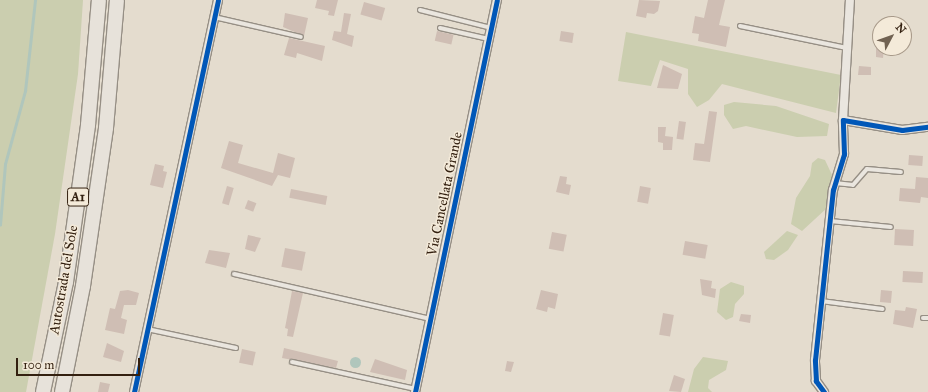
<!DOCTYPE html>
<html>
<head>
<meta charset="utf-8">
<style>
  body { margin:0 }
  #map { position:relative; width:928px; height:392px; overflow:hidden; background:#e4dcce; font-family:"IM FELL Great Primer",serif }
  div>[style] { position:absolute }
  .green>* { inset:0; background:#cbceaf }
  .water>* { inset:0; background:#b0c6bc }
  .round { border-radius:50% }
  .stream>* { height:2.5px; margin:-1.25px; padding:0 1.25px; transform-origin:1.25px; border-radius:1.25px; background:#b0c6bc }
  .building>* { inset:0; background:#cfbeb4; transform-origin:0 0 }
  .roads { filter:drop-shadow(1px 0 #968f85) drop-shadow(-1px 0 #968f85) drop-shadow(0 1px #968f85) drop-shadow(0 -1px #968f85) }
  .service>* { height:4px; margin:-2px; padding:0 2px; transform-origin:2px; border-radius:2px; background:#eae6df }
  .minor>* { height:8px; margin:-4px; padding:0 4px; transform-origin:4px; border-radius:4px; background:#eae6df }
  .motorway>* { height:14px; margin:-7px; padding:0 7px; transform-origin:7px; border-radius:7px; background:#e7e2da }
  .cycleway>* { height:5px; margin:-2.5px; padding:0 2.5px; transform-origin:2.5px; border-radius:2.5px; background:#0057b8 }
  span { translate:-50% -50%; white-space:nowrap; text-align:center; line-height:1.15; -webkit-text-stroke:3px #f4ead9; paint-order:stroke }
  .shield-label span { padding:1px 3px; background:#f4ead9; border:1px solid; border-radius:3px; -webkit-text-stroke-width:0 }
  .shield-label { font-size:13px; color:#332010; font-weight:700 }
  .street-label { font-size:14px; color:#332010 }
  .north { position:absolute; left:872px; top:16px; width:40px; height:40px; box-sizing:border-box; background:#f4ead9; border:1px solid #a79989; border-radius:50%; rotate:49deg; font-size:11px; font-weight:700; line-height:16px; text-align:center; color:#332010 }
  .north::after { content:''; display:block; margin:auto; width:14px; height:18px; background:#716252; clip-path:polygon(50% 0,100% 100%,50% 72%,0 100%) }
  .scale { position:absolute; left:16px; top:358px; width:124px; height:18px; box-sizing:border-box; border:2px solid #332010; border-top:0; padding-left:5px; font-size:12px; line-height:14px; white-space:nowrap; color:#332010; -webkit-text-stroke:3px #f4ead9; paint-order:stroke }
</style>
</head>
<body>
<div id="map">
  <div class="green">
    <div style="clip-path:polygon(0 0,83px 0,78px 74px,55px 234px,26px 392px,0 392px)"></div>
    <div style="clip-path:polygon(626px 32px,841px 75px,836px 113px,722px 84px,709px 100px,697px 107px,688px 94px,688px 69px,660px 60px,651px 86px,618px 81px)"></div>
    <div style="clip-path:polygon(734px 102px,776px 106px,829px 124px,827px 136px,797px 137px,746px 126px,733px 129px,724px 115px,724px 105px)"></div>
    <div style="clip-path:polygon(818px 158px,825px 160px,832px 175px,827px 208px,802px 231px,791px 224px,796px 198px,810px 176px,812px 163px)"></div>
    <div style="clip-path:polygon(787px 231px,798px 235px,788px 250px,774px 260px,766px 259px,764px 252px)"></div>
    <div style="clip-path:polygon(731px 282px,744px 286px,744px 294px,735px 304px,733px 317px,726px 320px,717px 312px,720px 289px)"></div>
    <div style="clip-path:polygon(703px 357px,728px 361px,726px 370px,709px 380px,708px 388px,712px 392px,688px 392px,694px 369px)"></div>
  </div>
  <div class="water">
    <div class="round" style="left:349.5px;top:356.5px;width:11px;height:11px"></div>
  </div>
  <div class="stream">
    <div style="left:0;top:225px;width:61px;rotate:-85.3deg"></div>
    <div style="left:5px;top:164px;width:76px;rotate:-74.7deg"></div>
    <div style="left:25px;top:91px;width:92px;rotate:-83.7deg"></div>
  </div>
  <div class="building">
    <div style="clip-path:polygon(317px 0,338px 0,334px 16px,328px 15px,329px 11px,315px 8px)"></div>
    <div style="clip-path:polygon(639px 0,660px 1px,658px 11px,654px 14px,647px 13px,646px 18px,636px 16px)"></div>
    <div style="clip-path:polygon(708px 0,725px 0,719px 25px,730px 27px,726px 47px,698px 41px,699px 34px,692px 33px,695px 16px,704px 18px)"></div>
    <div style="left:364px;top:2px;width:22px;height:13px;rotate:16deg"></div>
    <div style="clip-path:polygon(285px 13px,308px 18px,304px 36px,283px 27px)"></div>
    <div style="clip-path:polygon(344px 13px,351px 14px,347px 34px,354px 36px,352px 47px,332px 40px,334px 31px,341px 32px)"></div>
    <div style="left:437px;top:31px;width:17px;height:10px;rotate:13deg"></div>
    <div style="left:561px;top:31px;width:13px;height:10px;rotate:9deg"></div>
    <div style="clip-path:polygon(289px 38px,325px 46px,322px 61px,297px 53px,296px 58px,284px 55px)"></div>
    <div style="clip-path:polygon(876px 48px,884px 48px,883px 58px,876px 57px)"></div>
    <div style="clip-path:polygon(663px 65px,682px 74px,678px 89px,657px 88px)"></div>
    <div style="clip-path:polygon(859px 66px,871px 67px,871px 75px,858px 75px)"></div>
    <div style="clip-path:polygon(709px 111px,717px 112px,710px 162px,693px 160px,695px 143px,704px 144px)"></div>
    <div style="left:679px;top:121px;width:7px;height:18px;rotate:8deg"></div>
    <div style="clip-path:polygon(658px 127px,666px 127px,665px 136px,673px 137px,672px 150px,663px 150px,663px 143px,658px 142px)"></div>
    <div style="clip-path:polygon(229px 141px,243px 145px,238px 163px,273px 173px,278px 153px,295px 158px,290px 178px,278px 175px,272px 186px,221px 168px)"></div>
    <div style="left:909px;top:155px;width:14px;height:10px;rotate:4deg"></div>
    <div style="clip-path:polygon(155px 164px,164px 166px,163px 171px,167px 172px,163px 188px,150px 185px)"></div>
    <div style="clip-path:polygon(560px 176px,567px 177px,566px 184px,571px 185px,569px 195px,556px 192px)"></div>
    <div style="clip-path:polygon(916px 177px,928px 178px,928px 198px,921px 197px,920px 203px,899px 201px,900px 188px,915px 189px)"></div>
    <div style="left:227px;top:186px;width:7px;height:18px;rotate:16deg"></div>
    <div style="left:640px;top:186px;width:11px;height:16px;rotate:10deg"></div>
    <div style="left:291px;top:189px;width:37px;height:9px;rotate:11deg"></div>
    <div style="left:248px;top:200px;width:9px;height:9px;rotate:21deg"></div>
    <div style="left:895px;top:229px;width:19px;height:16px;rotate:3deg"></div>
    <div style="left:552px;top:232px;width:15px;height:17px;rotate:11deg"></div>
    <div style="clip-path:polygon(248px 235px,261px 238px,255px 252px,245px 249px)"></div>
    <div style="left:685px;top:241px;width:23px;height:14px;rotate:10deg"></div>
    <div style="left:285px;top:248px;width:21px;height:19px;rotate:11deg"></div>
    <div style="clip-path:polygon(209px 250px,230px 253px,226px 268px,205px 263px)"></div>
    <div style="left:903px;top:271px;width:20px;height:11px;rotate:3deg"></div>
    <div style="clip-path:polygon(700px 279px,712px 281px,711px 288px,716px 289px,715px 298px,702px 295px)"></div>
    <div style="clip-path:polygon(128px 290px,139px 293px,136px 305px,124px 305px,121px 318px,127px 320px,124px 334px,105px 330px,110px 308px,115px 309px,120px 291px)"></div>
    <div style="clip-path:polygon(541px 290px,558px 294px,555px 309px,548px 307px,547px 312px,536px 309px)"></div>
    <div style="left:881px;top:290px;width:11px;height:12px;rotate:5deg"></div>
    <div style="clip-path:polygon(292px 291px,303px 293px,293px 337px,287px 336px,288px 329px,285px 328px)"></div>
    <div style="clip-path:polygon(906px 307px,917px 309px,913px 328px,893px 324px,895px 310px,905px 311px)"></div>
    <div style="left:663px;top:313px;width:11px;height:22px;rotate:10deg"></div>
    <div style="clip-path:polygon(741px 314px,751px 315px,750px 323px,739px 321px)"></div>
    <div style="clip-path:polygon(107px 343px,124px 351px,121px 362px,103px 357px)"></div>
    <div style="clip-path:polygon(284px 348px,338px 361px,336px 368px,282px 358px)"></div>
    <div style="left:242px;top:349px;width:14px;height:14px;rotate:12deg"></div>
    <div style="clip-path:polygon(375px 359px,407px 370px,405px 380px,370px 372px)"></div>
    <div style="clip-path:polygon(507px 361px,514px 362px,511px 372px,505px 371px)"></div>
    <div style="clip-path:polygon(674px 375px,685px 379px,681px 392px,669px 391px)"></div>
    <div style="clip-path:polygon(100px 382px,110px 384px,108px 392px,98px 392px)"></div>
  </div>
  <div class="roads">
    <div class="service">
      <div style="left:420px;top:10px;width:73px;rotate:14.2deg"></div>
      <div style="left:214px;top:17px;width:89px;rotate:12.9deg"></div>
      <div style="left:740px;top:26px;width:109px;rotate:11.6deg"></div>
      <div style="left:440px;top:28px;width:50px;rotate:12.7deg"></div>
      <div style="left:835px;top:183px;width:18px;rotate:6deg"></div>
      <div style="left:853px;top:185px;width:21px;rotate:-49deg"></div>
      <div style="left:867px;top:169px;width:34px;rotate:5deg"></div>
      <div style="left:830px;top:221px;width:61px;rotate:5.6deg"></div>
      <div style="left:234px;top:274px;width:202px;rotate:12.9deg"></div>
      <div style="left:821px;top:301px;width:62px;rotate:7.5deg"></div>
      <div style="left:923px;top:318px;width:5px"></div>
      <div style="left:147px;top:329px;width:91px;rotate:12.1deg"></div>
      <div style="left:292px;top:362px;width:127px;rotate:12.3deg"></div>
    </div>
    <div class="minor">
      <div style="left:843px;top:120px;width:120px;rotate:-86.7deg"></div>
      <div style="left:134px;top:392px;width:401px;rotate:-77.9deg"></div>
      <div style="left:415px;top:392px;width:400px;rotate:-78.2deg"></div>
      <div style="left:824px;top:392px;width:14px;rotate:-126deg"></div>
      <div style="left:816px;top:381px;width:21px;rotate:-93deg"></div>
      <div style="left:815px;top:360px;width:171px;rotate:-84deg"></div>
      <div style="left:833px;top:190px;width:38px;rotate:-73deg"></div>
      <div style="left:844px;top:154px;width:34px;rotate:-92deg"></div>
      <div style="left:843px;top:120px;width:60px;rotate:9.6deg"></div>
      <div style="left:902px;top:130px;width:26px;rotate:-7deg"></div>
    </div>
    <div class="motorway">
      <div style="left:43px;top:392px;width:112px;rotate:-78.2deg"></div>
      <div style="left:66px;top:282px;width:159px;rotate:-82deg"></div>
      <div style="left:88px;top:125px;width:125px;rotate:-85deg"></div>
      <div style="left:62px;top:392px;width:108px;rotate:-78.8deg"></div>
      <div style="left:83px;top:286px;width:160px;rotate:-81.7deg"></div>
      <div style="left:106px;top:128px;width:128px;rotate:-85.1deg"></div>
    </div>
  </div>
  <div class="cycleway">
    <div style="left:134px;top:392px;width:401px;rotate:-77.9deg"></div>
    <div style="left:415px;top:392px;width:400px;rotate:-78.2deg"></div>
    <div style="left:824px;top:392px;width:14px;rotate:-126deg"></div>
    <div style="left:816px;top:381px;width:21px;rotate:-93deg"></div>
    <div style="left:815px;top:360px;width:171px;rotate:-84deg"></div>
    <div style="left:833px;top:190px;width:38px;rotate:-73deg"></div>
    <div style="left:844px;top:154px;width:34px;rotate:-92deg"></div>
    <div style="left:843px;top:120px;width:60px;rotate:9.6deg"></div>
    <div style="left:902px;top:130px;width:26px;rotate:-7deg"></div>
  </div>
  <div class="shield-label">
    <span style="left:78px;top:197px">A1</span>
  </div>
  <div class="street-label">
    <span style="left:445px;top:194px;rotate:-78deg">Via Cancellata Grande</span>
    <span style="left:64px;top:280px;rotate:-80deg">Autostrada del Sole</span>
  </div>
  <div class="north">N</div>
  <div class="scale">100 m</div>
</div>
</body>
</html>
